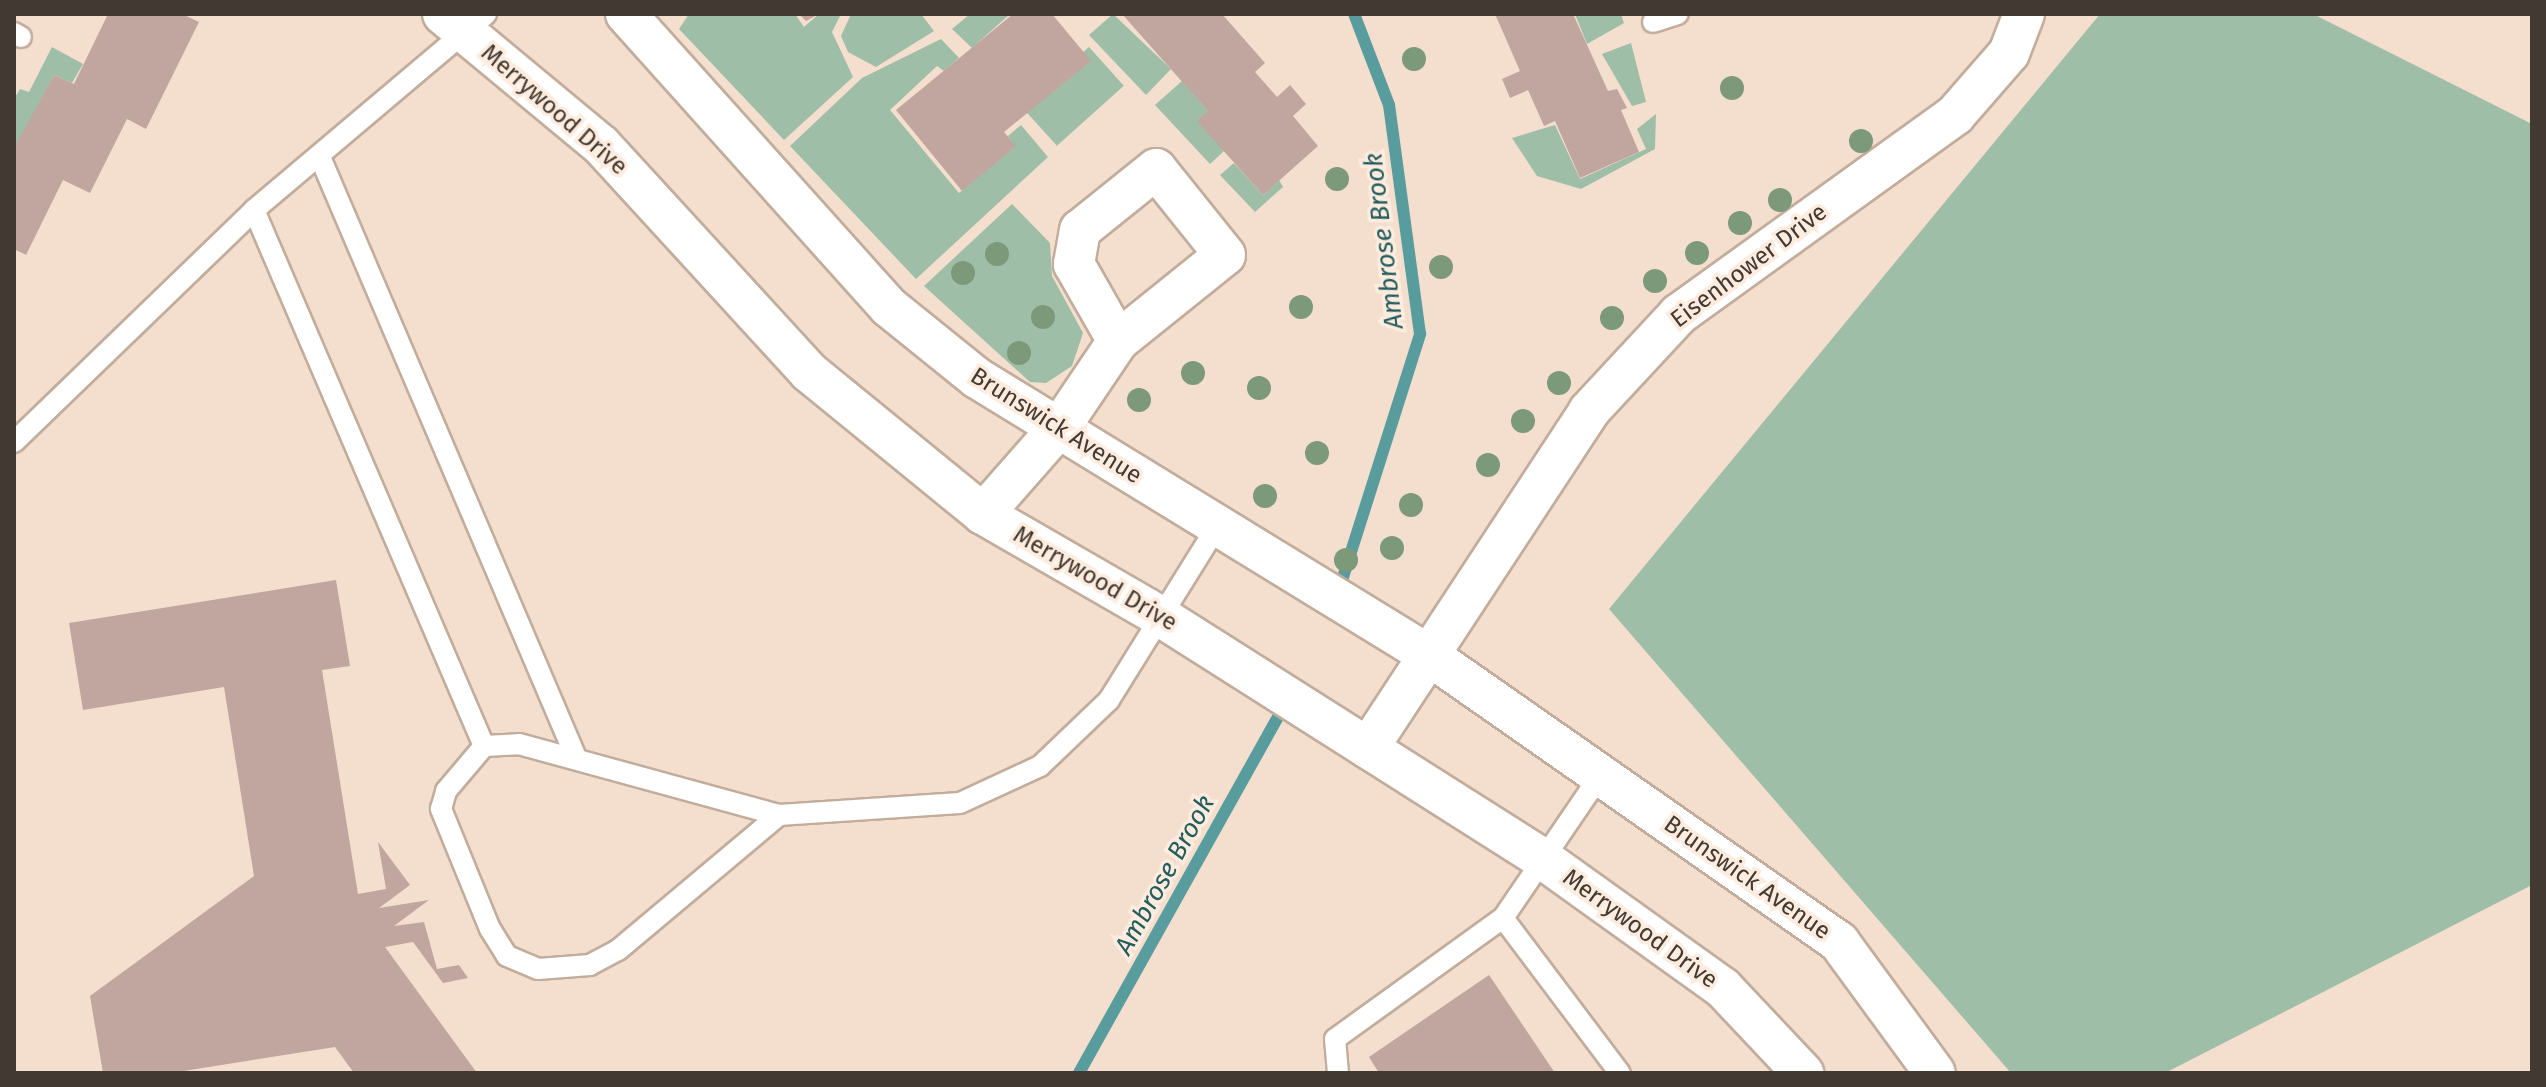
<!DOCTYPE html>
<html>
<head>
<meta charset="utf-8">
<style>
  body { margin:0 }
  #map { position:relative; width:2546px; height:1087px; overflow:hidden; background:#f4decd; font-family:"Fira Sans",sans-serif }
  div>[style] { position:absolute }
  .green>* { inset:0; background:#9fbea7; transform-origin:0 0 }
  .stream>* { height:12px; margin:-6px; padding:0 6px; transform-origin:6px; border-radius:6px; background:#599c9d }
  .building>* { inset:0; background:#c1a59f }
  .roads { filter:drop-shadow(2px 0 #c2ad9c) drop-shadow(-2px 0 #c2ad9c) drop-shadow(0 2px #c2ad9c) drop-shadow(0 -2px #c2ad9c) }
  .service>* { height:20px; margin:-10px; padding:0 10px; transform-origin:10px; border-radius:10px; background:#fff }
  .minor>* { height:40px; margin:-20px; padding:0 20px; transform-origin:20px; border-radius:20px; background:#fff }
  .trees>* { width:24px; height:24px; margin:-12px; border-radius:50%; background:#7c997a }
  span { translate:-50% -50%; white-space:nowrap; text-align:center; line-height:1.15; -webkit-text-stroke:7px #feecde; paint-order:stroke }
  .street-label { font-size:24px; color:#423932 }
  .water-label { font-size:26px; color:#245d5e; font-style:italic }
  .frame { position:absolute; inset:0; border:16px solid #423932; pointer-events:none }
</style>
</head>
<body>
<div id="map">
  <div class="green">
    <div style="clip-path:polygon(689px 14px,795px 14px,804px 27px,819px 14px,841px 14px,832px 32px,853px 77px,784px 140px,679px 29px)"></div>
    <div style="clip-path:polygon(851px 14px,921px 14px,934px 31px,876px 67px,848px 52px,841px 36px)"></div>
    <div style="clip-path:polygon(970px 14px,1010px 14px,972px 48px,952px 29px)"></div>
    <div style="clip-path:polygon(1113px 14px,1171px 69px,1146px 95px,1089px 35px)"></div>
    <div style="clip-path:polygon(1575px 14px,1621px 14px,1624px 23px,1587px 44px)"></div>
    <div style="clip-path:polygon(2100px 14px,2313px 14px,2532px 124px,2532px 885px,2165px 1073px,2011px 1073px,1609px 609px)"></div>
    <div style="clip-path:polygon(941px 39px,959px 58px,944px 71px,937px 66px,890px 110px,959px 193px,1015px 146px,1008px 136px,1021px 125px,1048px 157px,916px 279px,790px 146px,862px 78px)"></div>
    <div style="clip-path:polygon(1631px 43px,1646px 102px,1632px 106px,1602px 54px)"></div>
    <div style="clip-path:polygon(52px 47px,83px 64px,72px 83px,54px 75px,16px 147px,14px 99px,20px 89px,29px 92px)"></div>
    <div style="left:1089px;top:47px;width:52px;height:90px;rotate:48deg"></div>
    <div style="clip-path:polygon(1182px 81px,1208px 111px,1224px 151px,1210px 164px,1155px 105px)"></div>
    <div style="clip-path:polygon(1656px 114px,1655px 149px,1581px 189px,1537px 176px,1512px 138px,1555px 125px,1580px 179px,1646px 149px,1637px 129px)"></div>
    <div style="clip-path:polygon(1234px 163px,1263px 195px,1279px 180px,1283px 187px,1255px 212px,1220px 175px)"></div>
    <div style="clip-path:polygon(1012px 204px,1050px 243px,1052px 276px,1083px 333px,1072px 366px,1046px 383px,1030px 382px,924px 286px)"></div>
  </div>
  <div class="stream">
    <div style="left:1338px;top:593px;width:272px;rotate:-72.4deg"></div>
    <div style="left:1420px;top:334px;width:231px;rotate:-97.7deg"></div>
    <div style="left:1389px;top:105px;width:97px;rotate:-111deg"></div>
    <div style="left:1079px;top:1073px;width:423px;rotate:-60.8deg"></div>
  </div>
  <div class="building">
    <div style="clip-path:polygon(108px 14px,182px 14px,199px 22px,146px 129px,127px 119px,90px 193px,63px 180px,26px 255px,14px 249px,14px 148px,54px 75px,74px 84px)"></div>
    <div style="clip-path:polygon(799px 14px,819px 14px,806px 21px)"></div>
    <div style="clip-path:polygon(1013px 14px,1052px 14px,1091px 61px,1004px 132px,1016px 146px,962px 191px,896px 110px)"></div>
    <div style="clip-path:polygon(1122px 14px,1222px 14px,1265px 63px,1255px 72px,1277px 97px,1290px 85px,1306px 104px,1293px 116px,1318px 146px,1263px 195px,1197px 121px,1208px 111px)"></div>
    <div style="clip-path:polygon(1495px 14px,1573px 14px,1608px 91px,1617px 89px,1627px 108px,1621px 110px,1639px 152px,1580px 178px,1555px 121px,1544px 126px,1528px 90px,1510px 98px,1502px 79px,1520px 71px)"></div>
    <div style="clip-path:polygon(336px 580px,350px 666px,322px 670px,358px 894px,386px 889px,378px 842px,410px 885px,379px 908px,429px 900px,394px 926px,424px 922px,437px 969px,459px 965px,468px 978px,443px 983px,413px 942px,385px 947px,477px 1073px,354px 1073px,335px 1047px,171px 1073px,103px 1073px,90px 996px,254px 876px,224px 687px,83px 710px,69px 623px)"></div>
    <div style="clip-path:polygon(1489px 975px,1555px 1073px,1379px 1073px,1369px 1057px)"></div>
  </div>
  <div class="roads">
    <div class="service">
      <div style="left:1653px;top:22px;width:26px;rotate:-18deg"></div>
      <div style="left:14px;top:33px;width:8px;rotate:30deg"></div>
      <div style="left:320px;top:157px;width:650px;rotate:66.91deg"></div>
      <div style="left:254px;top:210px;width:583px;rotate:66.78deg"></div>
      <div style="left:14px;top:442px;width:334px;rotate:-44deg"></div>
      <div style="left:254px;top:210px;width:304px;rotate:-40.2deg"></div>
      <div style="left:779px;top:815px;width:210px;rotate:140deg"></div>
      <div style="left:618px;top:950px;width:32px;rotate:152deg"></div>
      <div style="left:590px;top:965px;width:52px;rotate:175.6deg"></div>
      <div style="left:538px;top:969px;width:34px;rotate:-157deg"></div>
      <div style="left:507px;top:956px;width:32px;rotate:-122deg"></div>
      <div style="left:490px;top:929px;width:130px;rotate:-112.2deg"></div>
      <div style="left:441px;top:809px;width:19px;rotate:-74deg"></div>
      <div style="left:446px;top:791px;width:59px;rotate:-49.8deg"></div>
      <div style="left:484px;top:746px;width:35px;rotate:-3deg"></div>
      <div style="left:519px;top:744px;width:270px;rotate:15.3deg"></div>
      <div style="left:779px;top:815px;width:181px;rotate:-3.8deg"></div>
      <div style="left:960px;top:803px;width:88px;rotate:-24.8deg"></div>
      <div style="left:1040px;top:766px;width:95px;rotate:-43.7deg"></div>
      <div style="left:1109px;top:700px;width:200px;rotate:-58.1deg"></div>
      <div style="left:1503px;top:918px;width:172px;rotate:-55.7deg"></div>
      <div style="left:1338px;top:1073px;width:34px;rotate:-95deg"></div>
      <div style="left:1335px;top:1039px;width:207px;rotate:-35.8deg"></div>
      <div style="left:1503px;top:918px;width:194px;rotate:53deg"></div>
    </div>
    <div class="minor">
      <div style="left:443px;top:14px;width:205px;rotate:39.7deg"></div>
      <div style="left:601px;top:145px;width:308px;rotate:47.5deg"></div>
      <div style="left:809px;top:372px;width:225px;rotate:39.2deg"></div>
      <div style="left:983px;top:514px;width:208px;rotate:30deg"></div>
      <div style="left:1163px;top:618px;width:446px;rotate:32.4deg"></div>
      <div style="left:1540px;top:857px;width:225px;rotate:35.6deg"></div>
      <div style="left:1723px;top:988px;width:117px;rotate:46.7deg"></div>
      <div style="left:626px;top:14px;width:394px;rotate:48.1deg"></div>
      <div style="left:889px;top:307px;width:113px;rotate:38.9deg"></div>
      <div style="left:977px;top:378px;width:528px;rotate:31.52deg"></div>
      <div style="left:1427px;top:654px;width:503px;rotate:34.95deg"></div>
      <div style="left:1839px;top:942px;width:162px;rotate:53.8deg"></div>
      <div style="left:983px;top:514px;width:120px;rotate:-48.7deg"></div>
      <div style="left:1062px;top:424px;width:100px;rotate:-56deg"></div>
      <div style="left:1118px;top:341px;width:137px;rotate:-38.8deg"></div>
      <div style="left:1225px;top:255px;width:110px;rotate:-128.7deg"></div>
      <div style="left:1156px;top:169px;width:97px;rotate:141.2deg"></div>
      <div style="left:1080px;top:230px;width:35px;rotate:100deg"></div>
      <div style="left:1074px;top:264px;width:89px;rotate:60.3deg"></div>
      <div style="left:1368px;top:748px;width:403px;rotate:-56.7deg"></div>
      <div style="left:1589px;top:411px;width:132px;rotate:-47.1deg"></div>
      <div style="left:1679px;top:314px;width:340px;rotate:-35.8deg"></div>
      <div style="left:1955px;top:115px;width:82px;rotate:-48.9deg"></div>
      <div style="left:2009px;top:53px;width:42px;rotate:-69deg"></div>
    </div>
  </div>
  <div class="trees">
    <div style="left:1414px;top:59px"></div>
    <div style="left:1732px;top:88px"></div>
    <div style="left:1861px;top:141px"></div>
    <div style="left:1337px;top:179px"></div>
    <div style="left:1780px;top:200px"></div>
    <div style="left:1740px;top:223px"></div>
    <div style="left:1697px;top:253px"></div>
    <div style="left:997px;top:254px"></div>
    <div style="left:1441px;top:267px"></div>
    <div style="left:963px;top:273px"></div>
    <div style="left:1655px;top:281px"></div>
    <div style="left:1301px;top:307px"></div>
    <div style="left:1043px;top:317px"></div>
    <div style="left:1612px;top:318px"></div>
    <div style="left:1019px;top:353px"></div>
    <div style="left:1193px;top:373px"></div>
    <div style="left:1559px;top:383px"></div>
    <div style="left:1259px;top:388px"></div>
    <div style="left:1139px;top:400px"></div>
    <div style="left:1523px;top:421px"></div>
    <div style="left:1317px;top:453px"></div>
    <div style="left:1488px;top:465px"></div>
    <div style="left:1265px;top:496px"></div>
    <div style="left:1411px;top:505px"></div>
    <div style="left:1392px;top:548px"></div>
    <div style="left:1346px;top:560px"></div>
  </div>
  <div class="street-label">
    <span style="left:554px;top:110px;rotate:41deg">Merrywood Drive</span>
    <span style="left:1749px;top:266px;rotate:-37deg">Eisenhower Drive</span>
    <span style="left:1056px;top:426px;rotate:32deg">Brunswick Avenue</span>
    <span style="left:1095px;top:579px;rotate:30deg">Merrywood Drive</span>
    <span style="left:1747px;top:878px;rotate:35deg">Brunswick Avenue</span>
    <span style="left:1640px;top:929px;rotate:36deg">Merrywood Drive</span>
  </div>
  <div class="water-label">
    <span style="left:1384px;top:241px;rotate:-97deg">Ambrose Brook</span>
    <span style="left:1165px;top:875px;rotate:-61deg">Ambrose Brook</span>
  </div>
  <div class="frame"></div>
</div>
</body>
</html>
